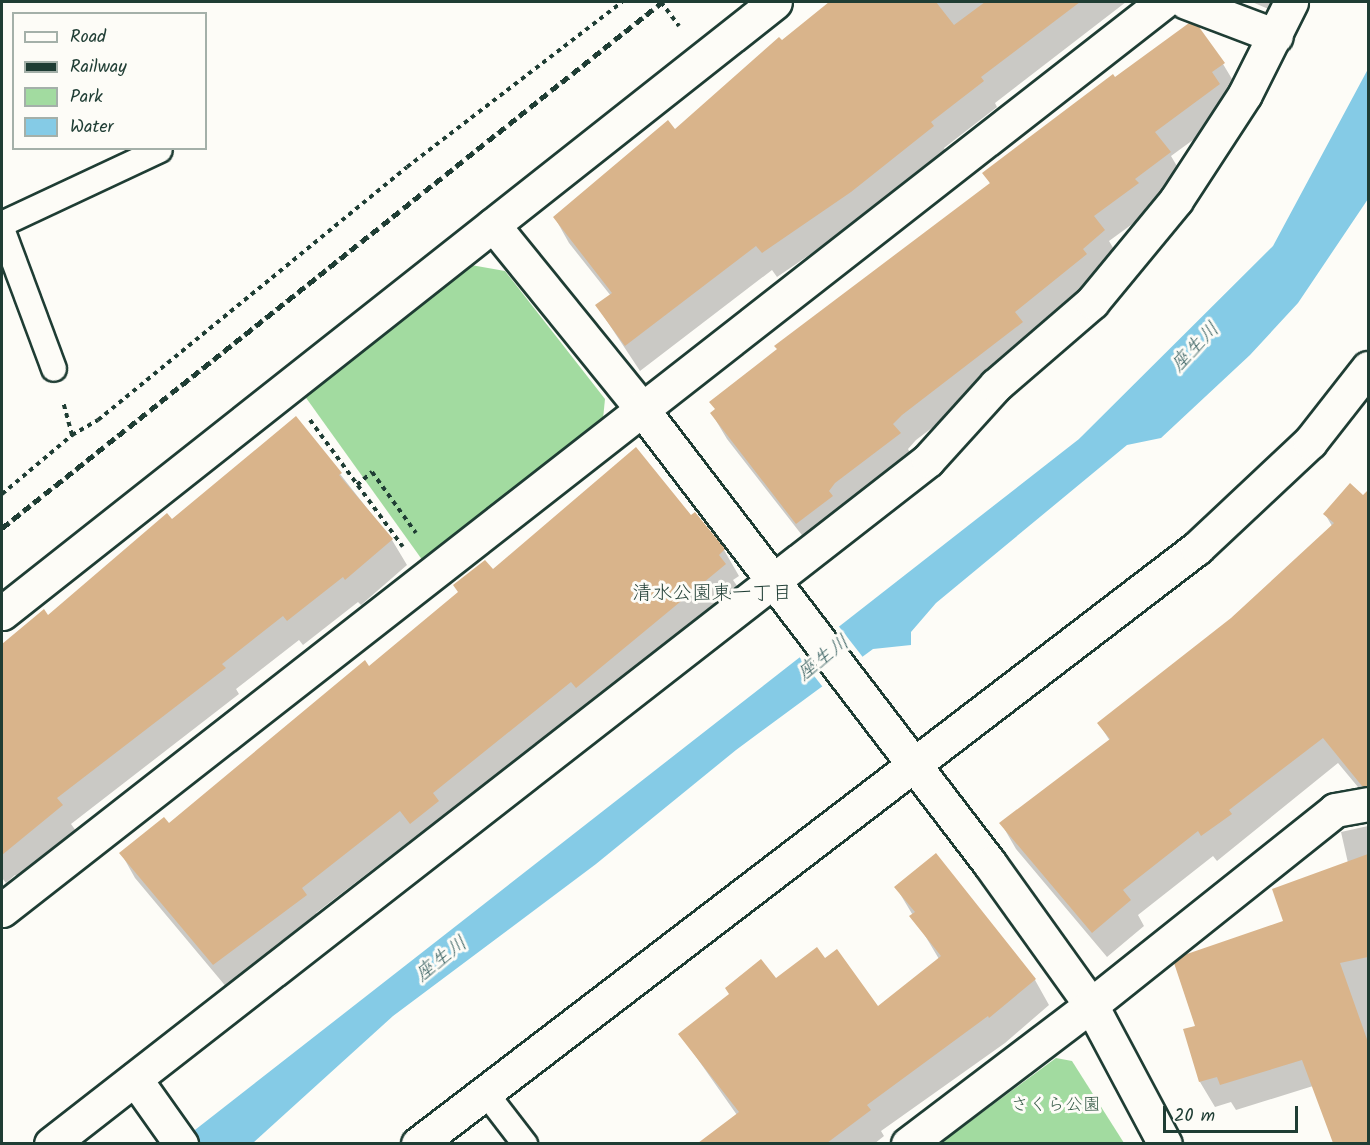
<!DOCTYPE html>
<html>
<head>
<meta charset="utf-8">
<style>
  body { margin:0 }
  #map { position:relative; width:1370px; height:1145px; overflow:hidden; background:#fdfcf7; font-family:Kalam,"Klee One",sans-serif }
  div>[style] { position:absolute }
  .green>* { inset:0; background:#a2dba0 }
  .water>* { inset:0; background:#85cbe6 }
  .pier>* { inset:0; background:#fdfcf7; transform-origin:0 0 }
  .shadow>* { inset:0; background:#0003 }
  .building>* { inset:0; background:#d9b48b }
  .path>* { height:4px; margin-top:-2px; transform-origin:0; background:repeating-linear-gradient(90deg,#1f3d34 0 4.5px,transparent 0 9px) }
  .roads { filter:drop-shadow(2px 0 #1f3d34) drop-shadow(-2px 0 #1f3d34) drop-shadow(0 2px #1f3d34) drop-shadow(0 -2px #1f3d34) }
  .lane>* { height:24px; margin:-12px; padding:0 12px; transform-origin:12px; border-radius:12px; background:#fdfcf7 }
  .street>* { height:33px; margin:-16.5px; padding:0 16.5px; transform-origin:16.5px; border-radius:16.5px; background:#fdfcf7 }
  .secondary>* { height:33px; margin:-16.5px; padding:0 16.5px; transform-origin:16.5px; border-radius:16.5px; background:#fdfcf7 }
  .rail>* { height:4.5px; margin-top:-2.25px; transform-origin:0; background:repeating-linear-gradient(90deg,#1f3d34 0 9px,transparent 0 13.5px) }
  span { translate:-50% -50%; white-space:nowrap; text-align:center; line-height:1.15; -webkit-text-stroke:6px #fdfcf7; paint-order:stroke }
  .park-label { font-size:18px; color:#395d4a }
  .water-label { font-size:20px; color:#386060; font-style:italic }
  .neighbourhood-label { font-size:20px; color:#1f3d34 }
  .frame { position:absolute; inset:0; border:3px solid #1f3d34; pointer-events:none }
  .legend { position:absolute; left:12px; top:12px; width:195px; height:138px; box-sizing:border-box; background:#fdfcf7; border:2px solid #a4b0a9; margin:0; padding:8px 10px; list-style:none; font-size:18px; color:#1f3d34 }
  .legend li { display:flex; align-items:center; gap:12px; height:30px }
  .legend b { width:30px; border:2px solid #a4b0a9 }
  .scale { position:absolute; left:1163px; top:1106px; width:135px; height:27px; box-sizing:border-box; border:3px solid #1f3d34; border-top:0; padding-left:8px; font-size:18px; line-height:21px; white-space:nowrap; color:#1f3d34; -webkit-text-stroke:4px #fdfcf7; paint-order:stroke }
</style>
</head>
<body>
<div id="map">
  <div class="green">
    <div style="clip-path:polygon(471px 265px,505px 271px,605px 399px,603px 419px,423px 561px,304px 395px)"></div>
    <div style="clip-path:polygon(1056px 1058px,1072px 1061px,1124px 1143px,941px 1143px)"></div>
  </div>
  <div class="water">
    <div style="clip-path:polygon(1368px 69px,1368px 199px,1298px 303px,1250px 355px,1161px 438px,1127px 445px,936px 603px,911px 632px,911px 645px,873px 649px,736px 750px,596px 864px,393px 1016px,253px 1143px,177px 1144px,1079px 439px,1273px 246px)"></div>
  </div>
  <div class="pier">
    <div style="left:837px;top:624px;width:44px;height:50px;rotate:52deg"></div>
  </div>
  <div class="shadow">
    <div style="clip-path:polygon(831px 2px,1126px 2px,995px 103px,997px 107px,944px 148px,947px 153px,865px 217px,777px 277px,772px 270px,640px 371px,597px 306px,611px 296px,569px 243px,555px 218px,675px 131px)"></div>
    <div style="clip-path:polygon(1252px 2px,1289px 2px,1283px 15px)"></div>
    <div style="clip-path:polygon(1223px 64px,1238px 89px,1234px 110px,1171px 156px,1184px 178px,1150px 204px,1153px 209px,1109px 241px,1118px 256px,1036px 349px,916px 440px,908px 449px,914px 460px,812px 548px,727px 439px,712px 414px,991px 185px,984px 173px,1115px 79px)"></div>
    <div style="clip-path:polygon(296px 418px,392px 540px,407px 565px,361px 605px,358px 602px,303px 645px,299px 640px,236px 689px,239px 694px,71px 824px,76px 831px,19px 878px,15px 875px,6px 883px,2px 878px,2px 646px,44px 611px,48px 617px,167px 515px,172px 522px)"></div>
    <div style="clip-path:polygon(1368px 497px,1368px 799px,1338px 763px,1217px 861px,1213px 856px,1138px 915px,1144px 926px,1107px 957px,1016px 849px,1001px 823px,1110px 741px,1099px 724px,1232px 619px,1332px 526px,1325px 514px)"></div>
    <div style="clip-path:polygon(695px 514px,724px 550px,739px 576px,733px 580px,740px 590px,426px 849px,416px 836px,316px 913px,320px 921px,228px 989px,135px 878px,121px 853px,169px 825px,493px 571px)"></div>
    <div style="clip-path:polygon(1368px 826px,1368px 1144px,1334px 1144px,1313px 1086px,1236px 1110px,1231px 1102px,1215px 1107px,1200px 1082px,1185px 1030px,1197px 1027px,1285px 922px,1348px 863px,1341px 832px)"></div>
    <div style="clip-path:polygon(936px 855px,1035px 980px,1049px 1005px,1005px 1043px,881px 1131px,884px 1136px,874px 1144px,701px 1144px,737px 1115px,680px 1034px,776px 980px,824px 960px,878px 1008px,939px 959px,896px 887px)"></div>
  </div>
  <div class="building">
    <div style="clip-path:polygon(829px 2px,936px 2px,954px 25px,985px 2px,1080px 2px,981px 77px,984px 81px,931px 122px,934px 126px,851px 192px,762px 253px,756px 246px,625px 346px,595px 305px,612px 293px,553px 217px,668px 120px,675px 129px,779px 37px,782px 40px)"></div>
    <div style="clip-path:polygon(1189px 23px,1199px 27px,1225px 63px,1212px 72px,1220px 84px,1155px 132px,1171px 152px,1135px 179px,1139px 183px,1094px 216px,1105px 230px,1083px 249px,1087px 254px,1015px 312px,1023px 322px,902px 415px,893px 424px,901px 433px,835px 483px,829px 491px,833px 496px,796px 524px,710px 413px,715px 409px,709px 402px,777px 349px,774px 346px,990px 183px,982px 173px,1113px 74px,1115px 77px)"></div>
    <div style="clip-path:polygon(296px 416px,342px 473px,339px 475px,393px 539px,345px 580px,343px 577px,287px 621px,283px 616px,222px 664px,226px 668px,57px 798px,63px 805px,2px 855px,2px 644px,44px 609px,48px 615px,167px 513px,172px 519px)"></div>
    <div style="clip-path:polygon(636px 447px,691px 515px,695px 512px,725px 549px,719px 555px,726px 564px,576px 688px,571px 682px,433px 793px,439px 801px,410px 824px,400px 811px,302px 888px,307px 895px,213px 965px,119px 853px,164px 817px,169px 823px,365px 660px,369px 666px,458px 592px,453px 585px,485px 560px,493px 569px)"></div>
    <div style="clip-path:polygon(1350px 483px,1363px 495px,1368px 490px,1368px 786px,1362px 786px,1323px 738px,1229px 810px,1232px 814px,1201px 836px,1198px 831px,1123px 890px,1131px 900px,1092px 933px,999px 823px,1110px 739px,1097px 723px,1231px 618px,1334px 523px,1323px 514px)"></div>
    <div style="clip-path:polygon(936px 853px,1036px 979px,989px 1018px,988px 1016px,867px 1105px,871px 1110px,827px 1143px,698px 1143px,739px 1112px,678px 1034px,729px 994px,725px 988px,761px 959px,776px 978px,817px 947px,825px 958px,837px 949px,878px 1006px,941px 956px,909px 916px,915px 912px,894px 887px)"></div>
    <div style="clip-path:polygon(1368px 854px,1368px 957px,1340px 963px,1368px 1042px,1368px 1143px,1333px 1143px,1302px 1060px,1220px 1085px,1217px 1077px,1199px 1082px,1183px 1029px,1195px 1026px,1174px 963px,1184px 955px,1283px 921px,1272px 889px)"></div>
  </div>
  <div class="path">
    <div style="left:661px;top:2px;width:30px;rotate:53deg"></div>
    <div style="left:310px;top:420px;width:157px;rotate:53.8deg"></div>
    <div style="left:72px;top:435px;width:30px;rotate:-30deg"></div>
    <div style="left:98px;top:420px;width:399px;rotate:-39.3deg"></div>
    <div style="left:407px;top:167px;width:271px;rotate:-37.5deg"></div>
    <div style="left:357px;top:485px;width:20px;rotate:-41deg"></div>
    <div style="left:372px;top:472px;width:75px;rotate:54.2deg"></div>
    <div style="left:2px;top:494px;width:92px;rotate:-40.1deg"></div>
    <div style="left:72px;top:435px;width:35px;rotate:-105deg"></div>
  </div>
  <div class="roads">
    <div class="lane">
      <div style="left:2px;top:224px;width:174px;rotate:-25.1deg"></div>
      <div style="left:2px;top:229px;width:149px;rotate:69.6deg"></div>
      <div style="left:485px;top:1092px;width:66px;rotate:52.4deg"></div>
    </div>
    <div class="street">
      <div style="left:1186px;top:2px;width:96px;rotate:20.7deg"></div>
      <div style="left:493px;top:225px;width:235px;rotate:51deg"></div>
      <div style="left:641px;top:408px;width:574px;rotate:52.57deg"></div>
      <div style="left:990px;top:864px;width:173px;rotate:54.4deg"></div>
      <div style="left:1091px;top:1005px;width:157px;rotate:62deg"></div>
      <div style="left:2px;top:613px;width:985px;rotate:-38.32deg"></div>
      <div style="left:2px;top:910px;width:1474px;rotate:-38.03deg"></div>
      <div style="left:135px;top:1079px;width:80px;rotate:54.7deg"></div>
      <div style="left:51px;top:1144px;width:1112px;rotate:-37.95deg"></div>
      <div style="left:928px;top:460px;width:101px;rotate:-47.8deg"></div>
      <div style="left:996px;top:385px;width:127px;rotate:-40.8deg"></div>
      <div style="left:1092px;top:302px;width:132px;rotate:-50.5deg"></div>
      <div style="left:1176px;top:200px;width:126px;rotate:-56.9deg"></div>
      <div style="left:1245px;top:94px;width:103px;rotate:-63.4deg"></div>
      <div style="left:908px;top:1144px;width:230px;rotate:-37.2deg"></div>
      <div style="left:1091px;top:1005px;width:312px;rotate:-38.6deg"></div>
      <div style="left:1335px;top:810px;width:34px;rotate:-10deg"></div>
    </div>
    <div class="secondary">
      <div style="left:418px;top:1144px;width:981px;rotate:-37.42deg"></div>
      <div style="left:1197px;top:548px;width:155px;rotate:-43.2deg"></div>
      <div style="left:1310px;top:442px;width:94px;rotate:-51.9deg"></div>
    </div>
  </div>
  <div class="rail">
    <div style="left:2px;top:528px;width:844px;rotate:-38.55deg"></div>
  </div>
  <div class="park-label">
    <span style="left:1056px;top:1106px">さくら公園</span>
  </div>
  <div class="water-label">
    <span style="left:1196px;top:348px;rotate:-46deg">座生川</span>
    <span style="left:824px;top:659px;rotate:-38deg">座生川</span>
    <span style="left:442px;top:960px;rotate:-38deg">座生川</span>
  </div>
  <div class="neighbourhood-label">
    <span style="left:712px;top:594px">清水公園東一丁目</span>
  </div>
  <div class="frame"></div>
  <ul class="legend">
  <li><b style="height:8px;background:#fdfcf7"></b>Road</li>
  <li><b style="height:8px;background:#1f3d34"></b>Railway</li>
  <li><b style="height:16px;background:#a2dba0"></b>Park</li>
  <li><b style="height:16px;background:#85cbe6"></b>Water</li>
  </ul>
  <div class="scale">20 m</div>
</div>
</body>
</html>
